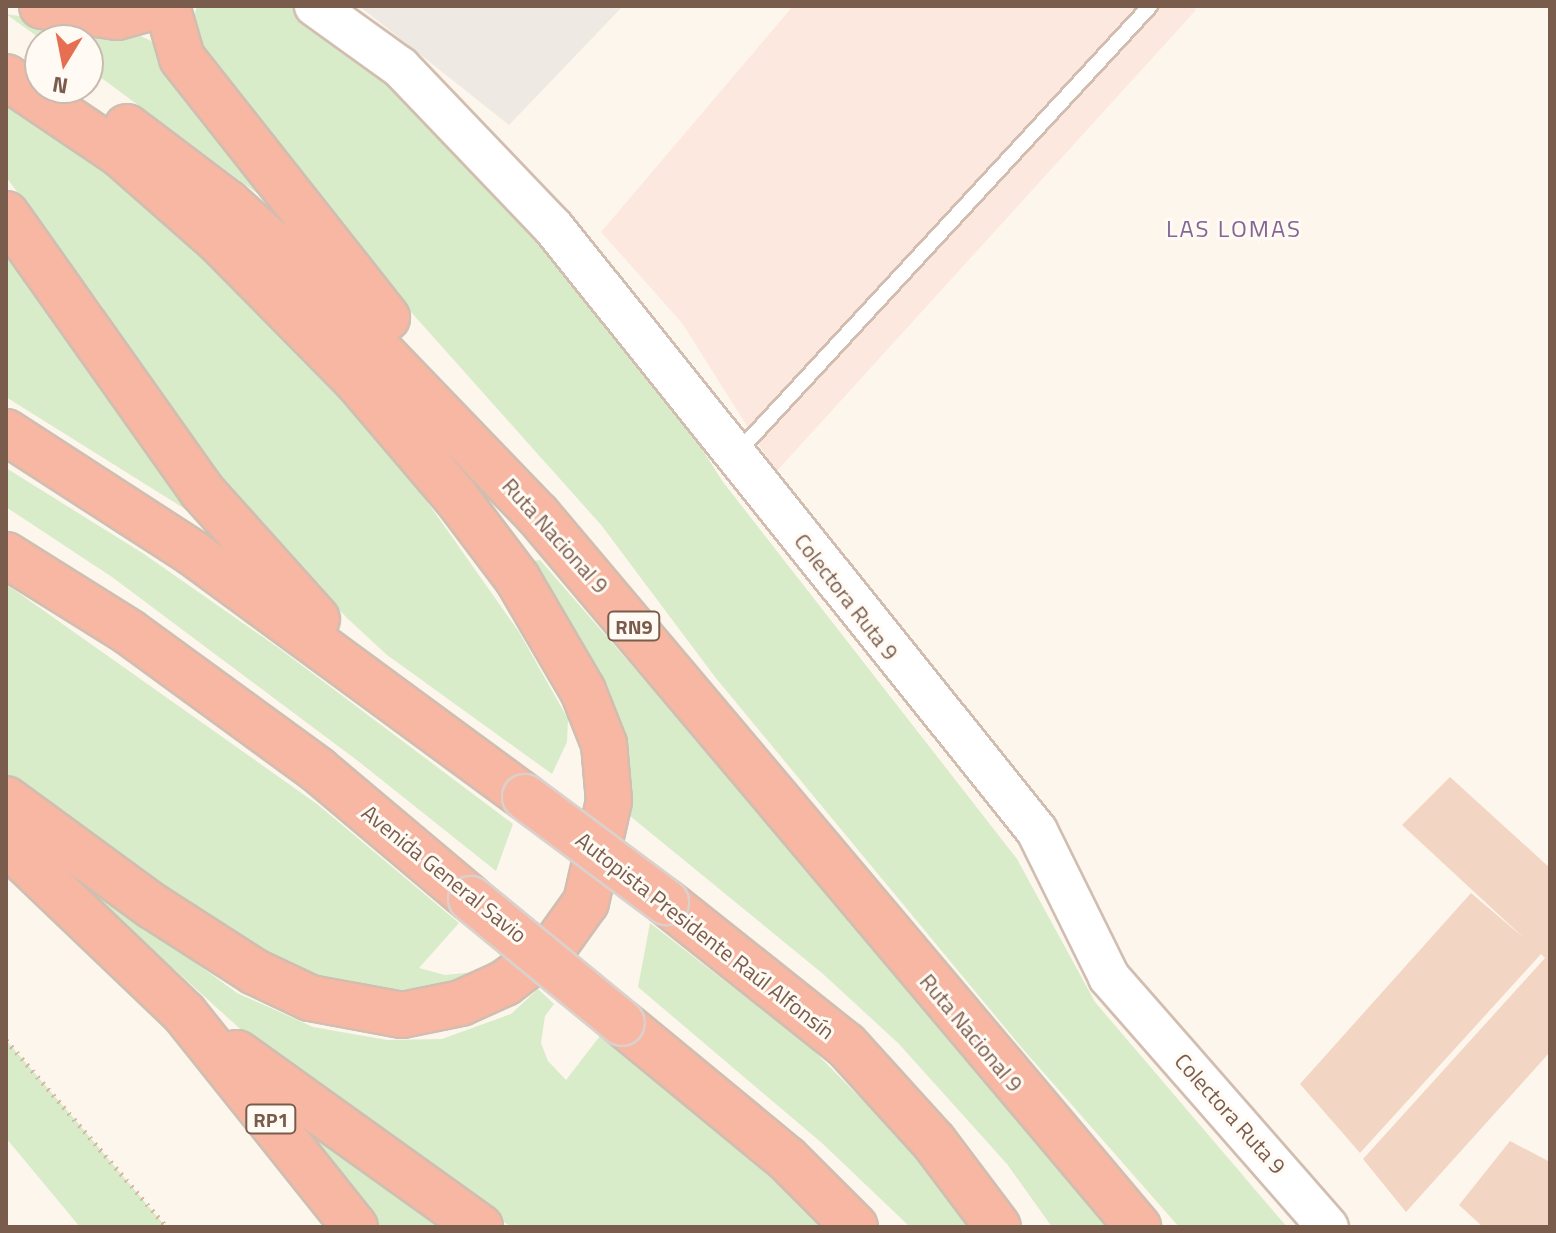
<!DOCTYPE html>
<html>
<head>
<meta charset="utf-8">
<style>
  body { margin:0 }
  #map { position:relative; width:1556px; height:1233px; overflow:hidden; background:#fdf6ec; font-family:"Titillium Web",sans-serif }
  div>[style] { position:absolute }
  .commercial>* { inset:0; background:#fde8e0 }
  .industrial>* { inset:0; background:#efe9e4 }
  .green>* { inset:0; background:#d8ecc9 }
  .building>* { inset:0; background:#f3d5c3 }
  .path>* { height:5px; margin-top:-2.5px; transform-origin:0; background:repeating-linear-gradient(90deg,#d9b8a5 0 2px,transparent 0 8px) }
  .roads { filter:drop-shadow(2px 0 #d1beb0) drop-shadow(-2px 0 #d1beb0) drop-shadow(0 2px #d1beb0) drop-shadow(0 -2px #d1beb0) }
  .lane>* { height:14px; margin:-7px; padding:0 7px; transform-origin:7px; border-radius:7px; background:#fff }
  .secondary>* { height:40px; margin:-20px; padding:0 20px; transform-origin:20px; border-radius:20px; background:#fff }
  .highway>* { height:44px; margin:-22px; padding:0 22px; transform-origin:22px; border-radius:22px; background:#f7b7a3 }
  .bridges { filter:drop-shadow(2px 0 #dad1cd) drop-shadow(-2px 0 #dad1cd) drop-shadow(0 2px #dad1cd) drop-shadow(0 -2px #dad1cd) }
  .highway-bridge>* { height:44px; margin:-22px; padding:0 22px; transform-origin:22px; border-radius:22px; background:#f7b7a3 }
  span { translate:-50% -50%; white-space:nowrap; text-align:center; line-height:1.15; -webkit-text-stroke:6px #fffaf3; paint-order:stroke }
  .shield-label span { padding:2px 6px; background:#fffaf3; border:2px solid; border-radius:6px; -webkit-text-stroke-width:0 }
  .shield-label { font-size:20px; color:#7a5c4d; font-weight:700 }
  .street-label { font-size:22px; color:#7a5c4d }
  .neighbourhood-label { font-size:24px; color:#846695; letter-spacing:2px }
  .frame { position:absolute; inset:0; border:8px solid #7a5c4d; pointer-events:none }
  .north { position:absolute; left:24px; top:24px; width:80px; height:80px; box-sizing:border-box; background:#fffaf3; border:2px solid #cabbb1; border-radius:50%; rotate:190deg; font-size:22px; font-weight:700; line-height:32px; text-align:center; color:#7a5c4d }
  .north::after { content:''; display:block; margin:auto; width:28px; height:36px; background:#e76f51; clip-path:polygon(50% 0,100% 100%,50% 72%,0 100%) }
</style>
</head>
<body>
<div id="map">
  <div class="commercial">
    <div style="clip-path:polygon(793px 6px,1192px 6px,1196px 10px,776px 472px,682px 323px,601px 232px)"></div>
  </div>
  <div class="industrial">
    <div style="clip-path:polygon(359px 6px,623px 6px,509px 125px)"></div>
  </div>
  <div class="green">
    <div style="clip-path:polygon(197px 6px,291px 6px,396px 82px,452px 141px,661px 385px,723px 482px,1017px 859px,1095px 1002px,1287px 1227px,1179px 1227px,1022px 1048px,715px 677px,602px 526px,320px 210px,204px 65px,191px 28px)"></div>
    <div style="clip-path:polygon(6px 14px,135px 33px,153px 42px,269px 202px,88px 68px,88px 40px,42px 40px)"></div>
    <div style="clip-path:polygon(6px 101px,119px 181px,259px 312px,337px 391px,419px 490px,519px 632px,568px 719px,567px 742px,552px 774px,387px 655px,347px 618px,241px 504px,149px 391px,102px 306px,6px 177px)"></div>
    <div style="clip-path:polygon(6px 240px,201px 519px,6px 397px)"></div>
    <div style="clip-path:polygon(6px 468px,144px 554px,280px 649px,513px 824px,496px 871px,358px 761px,112px 577px,6px 507px)"></div>
    <div style="clip-path:polygon(540px 560px,709px 754px,1110px 1227px,1052px 1227px,1007px 1164px,898px 1043px,822px 973px,630px 816px,628px 775px,527px 562px)"></div>
    <div style="clip-path:polygon(6px 584px,317px 804px,459px 923px,419px 968px,445px 975px,474px 972px,497px 958px,502px 962px,422px 997px,321px 992px,6px 784px)"></div>
    <div style="clip-path:polygon(48px 855px,237px 993px,313px 1027px,387px 1040px,442px 1039px,511px 1014px,538px 989px,554px 1004px,545px 1016px,541px 1043px,548px 1061px,566px 1080px,603px 1032px,827px 1227px,511px 1227px,279px 1064px)"></div>
    <div style="clip-path:polygon(650px 923px,810px 1047px,902px 1140px,968px 1227px,910px 1227px,823px 1144px,638px 987px)"></div>
    <div style="clip-path:polygon(6px 1040px,77px 1122px,166px 1227px,80px 1227px,6px 1138px)"></div>
    <div style="clip-path:polygon(281px 1106px,438px 1227px,375px 1227px)"></div>
  </div>
  <div class="building">
    <div style="clip-path:polygon(1450px 777px,1550px 868px,1550px 1052px,1406px 1212px,1363px 1159px,1545px 958px,1541px 954px,1360px 1153px,1300px 1084px,1471px 893px,1525px 939px,1402px 825px)"></div>
    <div style="clip-path:polygon(1510px 1141px,1550px 1162px,1550px 1227px,1483px 1227px,1459px 1205px)"></div>
  </div>
  <div class="path">
    <div style="left:6px;top:1040px;width:247px;rotate:49.3deg"></div>
  </div>
  <div class="roads">
    <div class="lane">
      <div style="left:737px;top:453px;width:609px;rotate:-47.26deg"></div>
    </div>
    <div class="secondary">
      <div style="left:315px;top:6px;width:105px;rotate:35.7deg"></div>
      <div style="left:400px;top:67px;width:221px;rotate:46.3deg"></div>
      <div style="left:553px;top:227px;width:774px;rotate:51.29deg"></div>
      <div style="left:1037px;top:831px;width:163px;rotate:63.7deg"></div>
      <div style="left:1109px;top:977px;width:332px;rotate:48.8deg"></div>
    </div>
    <div class="highway">
      <div style="left:42px;top:6px;width:76px;rotate:8.3deg"></div>
      <div style="left:117px;top:17px;width:41px;rotate:-15.4deg"></div>
      <div style="left:167px;top:6px;width:54px;rotate:73.9deg"></div>
      <div style="left:182px;top:58px;width:331px;rotate:51.7deg"></div>
      <div style="left:6px;top:77px;width:138px;rotate:34deg"></div>
      <div style="left:120px;top:154px;width:132px;rotate:41.3deg"></div>
      <div style="left:219px;top:241px;width:197px;rotate:45.4deg"></div>
      <div style="left:357px;top:381px;width:151px;rotate:49.6deg"></div>
      <div style="left:455px;top:496px;width:103px;rotate:52.9deg"></div>
      <div style="left:517px;top:578px;width:131px;rotate:59.7deg"></div>
      <div style="left:583px;top:691px;width:57px;rotate:68.4deg"></div>
      <div style="left:604px;top:744px;width:57px;rotate:85deg"></div>
      <div style="left:609px;top:801px;width:104px;rotate:102.8deg"></div>
      <div style="left:586px;top:902px;width:52px;rotate:125.5deg"></div>
      <div style="left:556px;top:944px;width:64px;rotate:142.6deg"></div>
      <div style="left:505px;top:983px;width:48px;rotate:155.6deg"></div>
      <div style="left:461px;top:1003px;width:60px;rotate:168.5deg"></div>
      <div style="left:402px;top:1015px;width:94px;rotate:-169.5deg"></div>
      <div style="left:310px;top:998px;width:61px;rotate:-154.7deg"></div>
      <div style="left:255px;top:972px;width:122px;rotate:-147.3deg"></div>
      <div style="left:152px;top:906px;width:181px;rotate:-143.8deg"></div>
      <div style="left:127px;top:127px;width:126px;rotate:37deg"></div>
      <div style="left:228px;top:203px;width:97px;rotate:42.1deg"></div>
      <div style="left:300px;top:268px;width:342px;rotate:46.1deg"></div>
      <div style="left:537px;top:514px;width:933px;rotate:49.87deg"></div>
      <div style="left:6px;top:214px;width:339px;rotate:54.7deg"></div>
      <div style="left:202px;top:491px;width:172px;rotate:48.1deg"></div>
      <div style="left:6px;top:432px;width:223px;rotate:32.9deg"></div>
      <div style="left:193px;top:553px;width:412px;rotate:36.3deg"></div>
      <div style="left:6px;top:555px;width:145px;rotate:32deg"></div>
      <div style="left:129px;top:632px;width:234px;rotate:36.1deg"></div>
      <div style="left:318px;top:770px;width:200px;rotate:40.1deg"></div>
      <div style="left:6px;top:843px;width:246px;rotate:43.7deg"></div>
      <div style="left:184px;top:1013px;width:274px;rotate:51.4deg"></div>
      <div style="left:666px;top:902px;width:230px;rotate:38.5deg"></div>
      <div style="left:846px;top:1045px;width:131px;rotate:47.8deg"></div>
      <div style="left:934px;top:1142px;width:106px;rotate:53deg"></div>
      <div style="left:622px;top:1023px;width:214px;rotate:39.5deg"></div>
      <div style="left:787px;top:1159px;width:96px;rotate:45deg"></div>
      <div style="left:237px;top:1053px;width:299px;rotate:35.6deg"></div>
    </div>
  </div>
  <div class="bridges">
    <div class="highway-bridge">
      <div style="left:525px;top:797px;width:176px;rotate:36.7deg"></div>
      <div style="left:471px;top:899px;width:195px;rotate:39.4deg"></div>
    </div>
  </div>
  <div class="shield-label">
    <span style="left:634px;top:626px">RN9</span>
    <span style="left:271px;top:1119px">RP1</span>
  </div>
  <div class="street-label">
    <span style="left:555px;top:536px;rotate:48deg">Ruta Nacional 9</span>
    <span style="left:846px;top:597px;rotate:52deg">Colectora Ruta 9</span>
    <span style="left:444px;top:874px;rotate:39deg">Avenida General Savio</span>
    <span style="left:705px;top:936px;rotate:38deg">Autopista Presidente Raúl Alfonsín</span>
    <span style="left:971px;top:1033px;rotate:50deg">Ruta Nacional 9</span>
    <span style="left:1230px;top:1114px;rotate:48deg">Colectora Ruta 9</span>
  </div>
  <div class="neighbourhood-label">
    <span style="left:1234px;top:229px">LAS LOMAS</span>
  </div>
  <div class="frame"></div>
  <div class="north">N</div>
</div>
</body>
</html>
